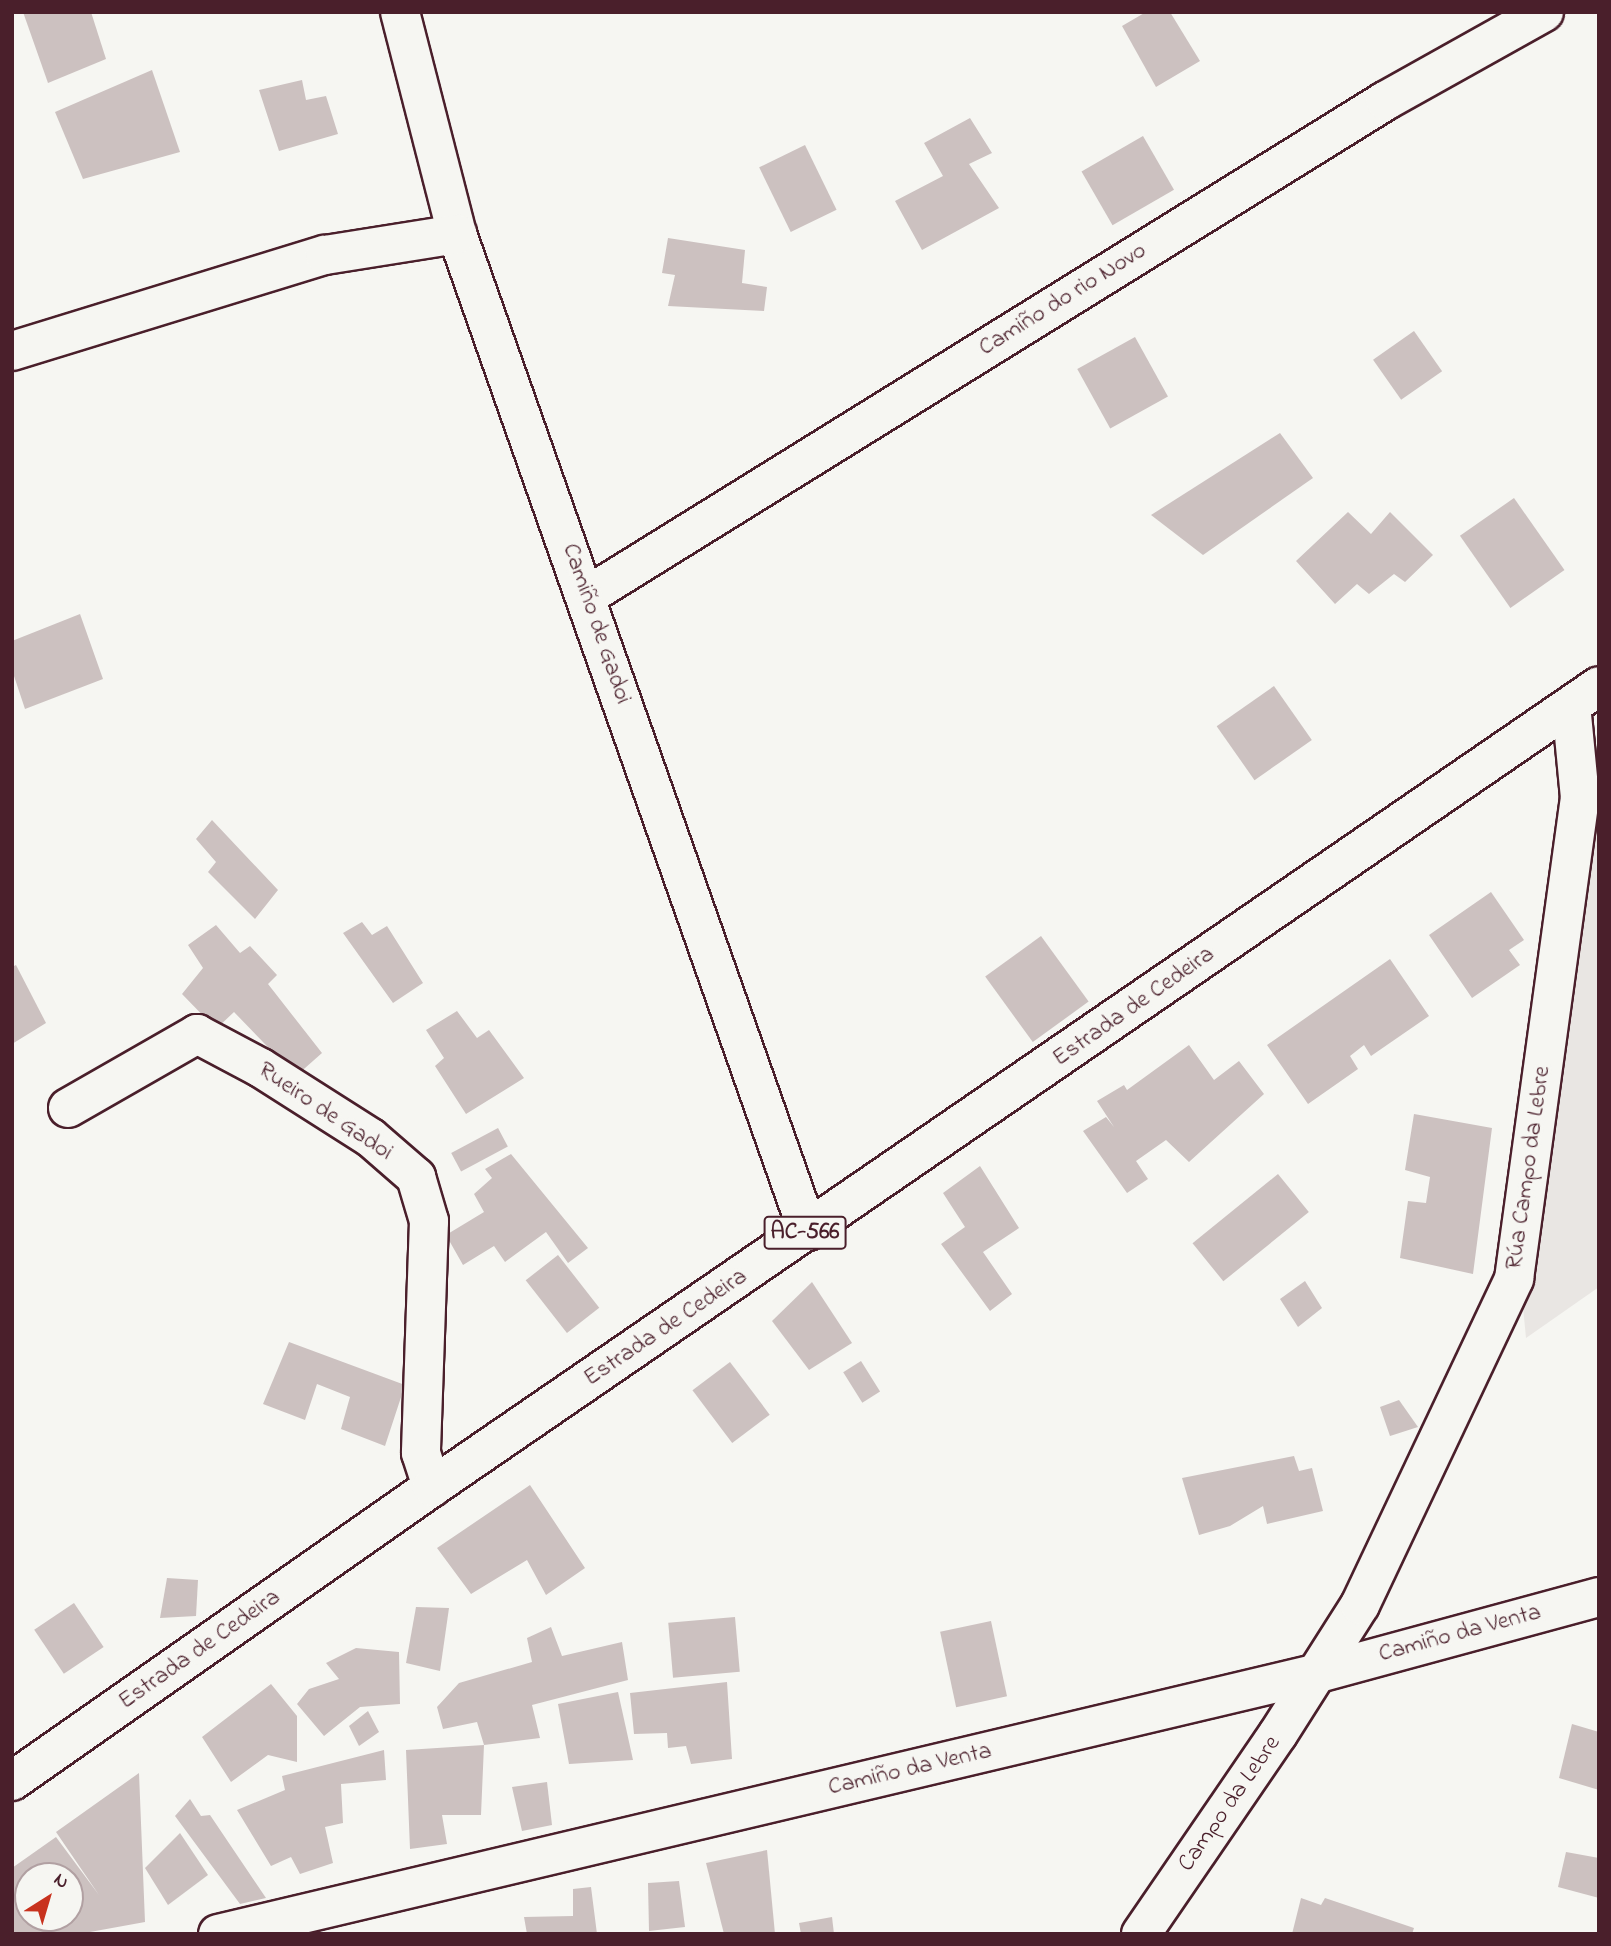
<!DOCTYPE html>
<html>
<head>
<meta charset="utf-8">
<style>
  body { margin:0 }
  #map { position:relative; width:1611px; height:1946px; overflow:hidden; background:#f6f6f2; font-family:"Indie Flower",sans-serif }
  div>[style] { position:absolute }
  .built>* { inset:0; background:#e9e6e3 }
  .building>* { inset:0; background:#ccc1c0; transform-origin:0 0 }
  .roads { filter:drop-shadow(2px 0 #4a1f2b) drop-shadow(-2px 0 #4a1f2b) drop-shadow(0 2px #4a1f2b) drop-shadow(0 -2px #4a1f2b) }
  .street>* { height:38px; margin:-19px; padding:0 19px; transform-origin:19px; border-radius:19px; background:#f6f6f2 }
  .primary>* { height:38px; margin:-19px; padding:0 19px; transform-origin:19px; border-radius:19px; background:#f6f6f2 }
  span { translate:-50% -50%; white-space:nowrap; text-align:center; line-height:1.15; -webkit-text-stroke:7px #f6f6f2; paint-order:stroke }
  .shield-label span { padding:2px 5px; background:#f6f6f2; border:2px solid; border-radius:5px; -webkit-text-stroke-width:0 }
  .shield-label { font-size:23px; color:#4a1f2b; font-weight:700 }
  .street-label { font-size:24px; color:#4a1f2b }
  .frame { position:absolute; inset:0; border:14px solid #4a1f2b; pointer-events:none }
  .north { position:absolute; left:14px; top:1862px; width:70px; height:70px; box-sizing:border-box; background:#f6f6f2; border:2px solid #b1a0a2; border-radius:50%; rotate:37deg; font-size:19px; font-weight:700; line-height:28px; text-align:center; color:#4a1f2b }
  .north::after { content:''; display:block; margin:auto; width:24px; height:32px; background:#c8321e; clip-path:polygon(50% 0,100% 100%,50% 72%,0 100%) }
</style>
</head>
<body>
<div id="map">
  <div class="built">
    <div style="clip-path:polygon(1599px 797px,1599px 1287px,1526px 1338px,1523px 1307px)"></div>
  </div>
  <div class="building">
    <div style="clip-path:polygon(23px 12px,91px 12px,106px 59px,48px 83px)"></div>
    <div style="clip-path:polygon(1146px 12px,1170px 12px,1200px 61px,1156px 87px,1122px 26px)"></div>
    <div style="clip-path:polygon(152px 70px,180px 152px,83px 179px,55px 112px)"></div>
    <div style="clip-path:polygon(302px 80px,306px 100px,326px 96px,338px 134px,279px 151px,259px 90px)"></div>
    <div style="clip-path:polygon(970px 118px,992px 153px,969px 164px,999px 208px,922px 250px,895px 201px,943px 176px,924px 143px)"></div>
    <div style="left:1143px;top:136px;width:62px;height:71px;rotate:60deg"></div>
    <div style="left:805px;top:145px;width:72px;height:51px;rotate:64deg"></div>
    <div style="clip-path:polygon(668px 238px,745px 250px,742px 283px,767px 287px,764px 311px,668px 306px,675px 275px,662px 273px)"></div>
    <div style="left:1414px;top:331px;width:49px;height:50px;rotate:55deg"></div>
    <div style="left:1135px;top:337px;width:68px;height:66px;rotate:61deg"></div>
    <div style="clip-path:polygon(1280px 433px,1313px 478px,1203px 555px,1151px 515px)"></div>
    <div style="left:1514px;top:498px;width:88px;height:66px;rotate:55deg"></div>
    <div style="clip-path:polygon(1348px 512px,1371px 534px,1390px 512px,1433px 555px,1405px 582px,1394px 574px,1369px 594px,1357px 584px,1335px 604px,1296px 561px)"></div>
    <div style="clip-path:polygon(80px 614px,103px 679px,25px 709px,12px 670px,12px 641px)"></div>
    <div style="left:1274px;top:686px;width:66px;height:70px;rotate:55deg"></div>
    <div style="clip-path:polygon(212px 820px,278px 890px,255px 919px,208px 872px,216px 862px,196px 839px)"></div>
    <div style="clip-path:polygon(1491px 892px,1524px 940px,1509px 950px,1520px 965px,1472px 998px,1429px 935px)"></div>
    <div style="clip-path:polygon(362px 922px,372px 935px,387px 926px,423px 983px,393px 1003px,343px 933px)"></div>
    <div style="clip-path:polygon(216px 925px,240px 953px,250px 946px,277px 975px,268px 984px,322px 1053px,296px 1076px,234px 1012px,216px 1029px,182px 994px,203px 968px,188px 945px)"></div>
    <div style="left:1041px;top:936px;width:81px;height:69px;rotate:54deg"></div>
    <div style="clip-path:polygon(1390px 959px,1429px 1016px,1371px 1056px,1364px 1045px,1350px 1056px,1358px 1069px,1308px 1104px,1267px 1045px)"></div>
    <div style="clip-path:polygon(16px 965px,46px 1023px,12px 1044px,12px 967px)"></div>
    <div style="clip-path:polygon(457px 1011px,477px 1038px,489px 1030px,524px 1078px,466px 1114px,435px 1066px,444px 1058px,426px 1030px)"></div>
    <div style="clip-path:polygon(1189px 1045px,1214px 1080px,1239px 1061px,1264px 1094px,1189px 1162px,1166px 1140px,1136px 1161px,1148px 1179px,1127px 1193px,1083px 1131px,1106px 1117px,1114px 1127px,1097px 1101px,1124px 1085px,1127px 1090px)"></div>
    <div style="clip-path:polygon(1414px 1114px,1492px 1128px,1473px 1274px,1400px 1258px,1408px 1201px,1426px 1203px,1430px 1177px,1405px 1170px)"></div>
    <div style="left:498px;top:1128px;width:21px;height:53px;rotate:62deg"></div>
    <div style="clip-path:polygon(511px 1154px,588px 1248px,568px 1263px,546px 1232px,505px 1262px,494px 1246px,463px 1265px,446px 1235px,484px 1212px,474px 1194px,492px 1178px,485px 1169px)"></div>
    <div style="clip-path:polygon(980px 1166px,1019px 1228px,983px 1252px,1012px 1294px,990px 1311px,941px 1244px,965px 1227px,943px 1193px)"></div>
    <div style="left:1278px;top:1174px;width:49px;height:110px;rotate:51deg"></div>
    <div style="left:558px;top:1255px;width:67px;height:41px;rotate:52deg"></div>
    <div style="clip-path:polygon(1305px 1281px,1322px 1308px,1298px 1327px,1280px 1299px)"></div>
    <div style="clip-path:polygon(812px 1282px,852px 1343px,809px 1370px,772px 1321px)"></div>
    <div style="clip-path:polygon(289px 1342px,405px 1385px,385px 1446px,341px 1429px,350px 1397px,317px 1384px,305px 1420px,263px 1404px)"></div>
    <div style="left:861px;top:1361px;width:36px;height:21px;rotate:58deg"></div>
    <div style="left:730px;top:1362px;width:66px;height:47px;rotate:53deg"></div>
    <div style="clip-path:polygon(1399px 1400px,1418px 1427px,1390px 1436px,1380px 1407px)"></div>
    <div style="clip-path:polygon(1294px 1456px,1299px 1471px,1312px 1468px,1323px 1511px,1267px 1524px,1263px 1506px,1230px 1526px,1199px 1535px,1182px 1478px)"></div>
    <div style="clip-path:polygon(530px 1485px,585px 1568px,546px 1595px,527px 1560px,471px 1594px,437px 1548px)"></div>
    <div style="clip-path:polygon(167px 1578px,198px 1580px,196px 1616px,160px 1618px)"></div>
    <div style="left:74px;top:1603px;width:53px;height:48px;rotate:56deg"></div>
    <div style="clip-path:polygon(416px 1607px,449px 1608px,440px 1671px,406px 1663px)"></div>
    <div style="left:735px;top:1617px;width:55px;height:67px;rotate:85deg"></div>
    <div style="left:991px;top:1621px;width:77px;height:52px;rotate:78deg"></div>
    <div style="clip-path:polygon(551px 1627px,562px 1656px,622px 1642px,628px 1680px,532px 1705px,540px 1738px,484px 1745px,477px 1722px,443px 1729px,437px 1707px,459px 1683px,532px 1662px,527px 1638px)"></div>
    <div style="clip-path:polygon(356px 1648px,399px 1652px,400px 1704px,360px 1707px,324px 1736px,297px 1704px,309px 1689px,339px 1679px,326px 1663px)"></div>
    <div style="clip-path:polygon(727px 1682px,732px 1759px,691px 1764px,686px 1746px,668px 1748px,667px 1733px,634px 1734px,630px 1693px)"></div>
    <div style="clip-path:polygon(271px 1684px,297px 1716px,297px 1762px,268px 1755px,231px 1782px,202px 1737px)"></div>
    <div style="clip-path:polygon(618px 1692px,633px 1760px,569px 1764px,558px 1704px)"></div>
    <div style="clip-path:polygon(368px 1711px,379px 1732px,359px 1746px,349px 1726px)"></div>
    <div style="clip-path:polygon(1572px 1724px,1599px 1732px,1599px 1790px,1559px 1778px)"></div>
    <div style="clip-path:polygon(484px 1745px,481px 1815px,442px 1815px,447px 1844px,410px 1849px,406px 1750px)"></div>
    <div style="clip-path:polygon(384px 1750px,386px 1780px,341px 1784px,343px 1823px,325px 1827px,333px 1863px,300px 1874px,291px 1857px,271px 1866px,237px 1810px,285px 1790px,282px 1776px)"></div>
    <div style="clip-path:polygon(evenodd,139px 1773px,145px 1922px,79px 1934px,12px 1934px,12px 1868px,56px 1837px,99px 1895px,56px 1832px,139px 1773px,28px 1876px,70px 1876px,70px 1918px,28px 1918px,28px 1876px)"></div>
    <div style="clip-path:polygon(547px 1782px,552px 1825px,522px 1831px,512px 1787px)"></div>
    <div style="clip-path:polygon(190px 1799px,201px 1816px,210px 1815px,266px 1898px,240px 1904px,175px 1816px)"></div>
    <div style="clip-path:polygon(180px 1833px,208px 1875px,168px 1905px,145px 1868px)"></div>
    <div style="clip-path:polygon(767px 1850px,775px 1934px,724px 1934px,706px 1863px)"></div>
    <div style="clip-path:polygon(1566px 1852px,1599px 1858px,1599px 1898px,1558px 1887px)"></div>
    <div style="clip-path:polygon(679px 1881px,685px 1927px,649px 1931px,648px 1883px)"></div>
    <div style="clip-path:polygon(591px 1887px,597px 1934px,527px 1934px,524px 1917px,573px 1916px,573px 1889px)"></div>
    <div style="clip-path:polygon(1301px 1898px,1321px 1905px,1325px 1898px,1414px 1928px,1412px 1934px,1292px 1934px)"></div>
    <div style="clip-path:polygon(832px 1917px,834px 1934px,801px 1934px,799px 1923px)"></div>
  </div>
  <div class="roads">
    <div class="street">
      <div style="left:400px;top:12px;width:229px;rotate:75.6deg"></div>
      <div style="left:457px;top:234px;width:1057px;rotate:70.61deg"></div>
      <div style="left:12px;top:351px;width:327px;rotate:-17.1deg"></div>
      <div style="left:325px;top:255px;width:134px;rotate:-9deg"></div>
      <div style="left:587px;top:596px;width:939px;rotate:-31.81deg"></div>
      <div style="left:1385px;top:101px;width:182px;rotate:-29.2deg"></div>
      <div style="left:68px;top:1108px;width:149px;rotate:-29.8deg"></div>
      <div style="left:197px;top:1034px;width:72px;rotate:28deg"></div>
      <div style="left:261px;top:1068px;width:130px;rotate:32.5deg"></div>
      <div style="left:371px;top:1138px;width:60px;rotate:40.9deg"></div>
      <div style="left:416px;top:1177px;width:46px;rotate:73.5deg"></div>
      <div style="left:429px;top:1221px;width:232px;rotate:92deg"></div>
      <div style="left:421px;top:1453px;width:36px;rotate:72deg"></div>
      <div style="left:218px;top:1934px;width:1132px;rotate:-13.34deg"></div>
      <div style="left:1319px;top:1673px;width:290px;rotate:-15.2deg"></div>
      <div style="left:1141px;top:1934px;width:242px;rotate:-55.6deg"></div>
      <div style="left:1278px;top:1734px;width:153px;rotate:-57.6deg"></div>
      <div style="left:1360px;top:1605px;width:361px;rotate:-64.7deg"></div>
      <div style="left:1514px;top:1279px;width:486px;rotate:-82.2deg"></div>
      <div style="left:1580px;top:798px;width:93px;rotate:-95.5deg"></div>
    </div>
    <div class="primary">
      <div style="left:12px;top:1781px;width:513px;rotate:-34.99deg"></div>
      <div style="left:432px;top:1487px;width:1415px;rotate:-34.46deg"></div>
    </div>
  </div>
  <div class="shield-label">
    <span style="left:805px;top:1233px">AC-566</span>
  </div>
  <div class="street-label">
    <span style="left:1063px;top:300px;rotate:-32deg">Camiño do rio Novo</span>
    <span style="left:596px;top:624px;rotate:71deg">Camiño de Gadoi</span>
    <span style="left:1134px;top:1007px;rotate:-35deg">Estrada de Cedeira</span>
    <span style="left:325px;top:1112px;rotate:34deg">Rueiro de Gadoi</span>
    <span style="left:1529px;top:1168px;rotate:-82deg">Rúa Campo da Lebre</span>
    <span style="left:666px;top:1328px;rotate:-34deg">Estrada de Cedeira</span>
    <span style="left:1460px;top:1634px;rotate:-15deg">Camiño da Venta</span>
    <span style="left:200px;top:1650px;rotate:-35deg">Estrada de Cedeira</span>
    <span style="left:910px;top:1770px;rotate:-13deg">Camiño da Venta</span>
    <span style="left:1230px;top:1804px;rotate:-55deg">Campo da Lebre</span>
  </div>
  <div class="frame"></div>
  <div class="north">N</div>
</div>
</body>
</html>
